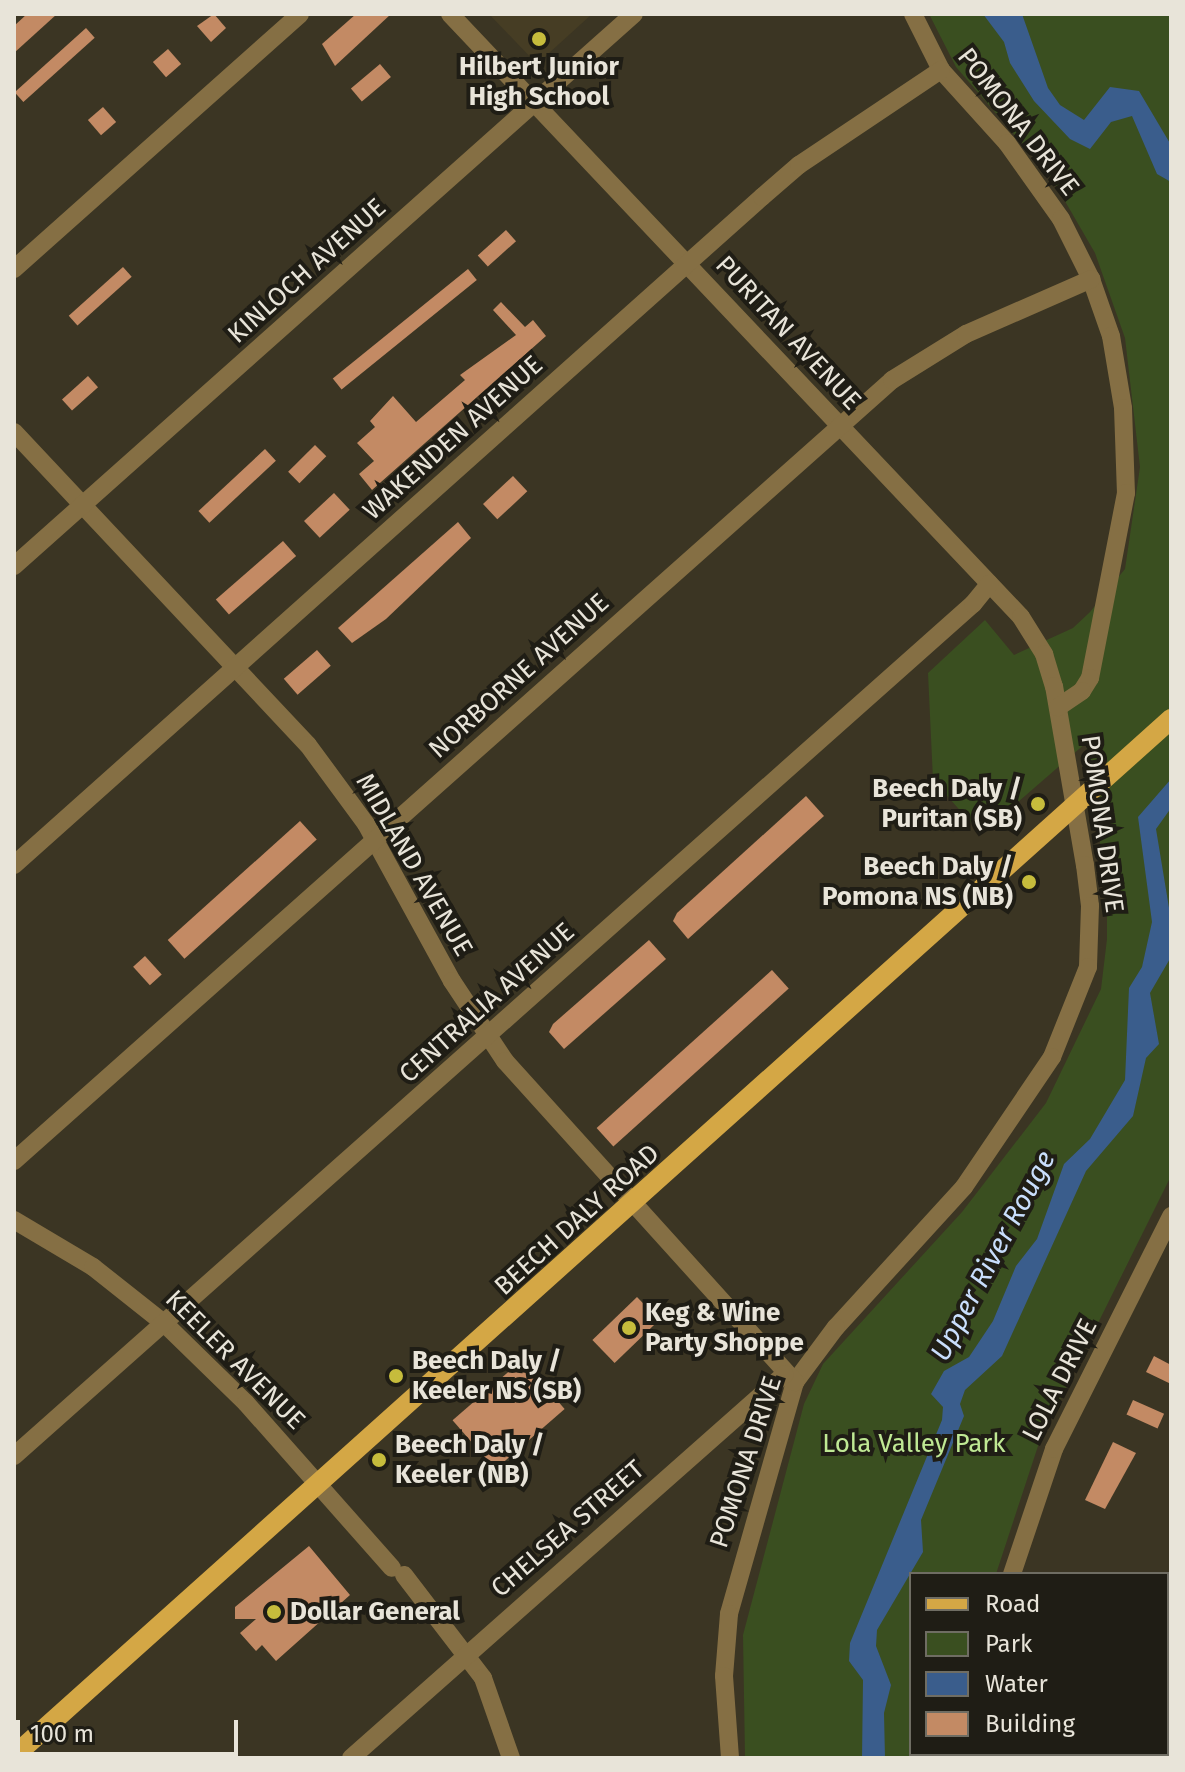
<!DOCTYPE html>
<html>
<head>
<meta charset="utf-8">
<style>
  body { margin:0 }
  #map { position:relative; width:1185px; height:1772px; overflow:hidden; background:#3b3523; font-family:"Fira Sans",sans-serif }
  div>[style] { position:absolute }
  .built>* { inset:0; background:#463d24 }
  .green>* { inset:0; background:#3a4f20 }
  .water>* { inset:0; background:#3a5d8c }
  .building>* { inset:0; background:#c38a64; transform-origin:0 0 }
  .minor>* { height:18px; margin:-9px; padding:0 9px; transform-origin:9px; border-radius:9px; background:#856f44 }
  .major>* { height:20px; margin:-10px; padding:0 10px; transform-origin:10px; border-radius:10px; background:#d4a745 }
  .dots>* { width:22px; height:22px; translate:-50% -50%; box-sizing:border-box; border:4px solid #1f1d15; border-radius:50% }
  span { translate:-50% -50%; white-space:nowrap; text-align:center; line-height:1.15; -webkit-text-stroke:8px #1f1d15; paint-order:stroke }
  .poi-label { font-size:26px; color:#e8e4d9; font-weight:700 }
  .right { translate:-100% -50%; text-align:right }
  .left { translate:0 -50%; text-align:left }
  .street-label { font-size:26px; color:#e8e4d9 }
  .park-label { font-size:26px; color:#bfe894 }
  .water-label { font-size:28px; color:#c9defc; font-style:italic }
  .frame { position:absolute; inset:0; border:16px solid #e8e4d9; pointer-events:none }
  .legend { position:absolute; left:909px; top:1572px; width:260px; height:184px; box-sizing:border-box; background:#1f1d15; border:2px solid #6f6d63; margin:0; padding:10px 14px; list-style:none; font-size:24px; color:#e8e4d9 }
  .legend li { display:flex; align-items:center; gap:16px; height:40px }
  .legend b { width:40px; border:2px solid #6f6d63 }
  .scale { position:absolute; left:16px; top:1720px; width:222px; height:36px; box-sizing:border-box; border:4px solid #e8e4d9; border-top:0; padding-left:10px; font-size:24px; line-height:28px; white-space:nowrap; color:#e8e4d9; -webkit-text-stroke:6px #1f1d15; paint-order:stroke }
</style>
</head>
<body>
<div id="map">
  <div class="built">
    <div style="clip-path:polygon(489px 14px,592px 14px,537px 64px)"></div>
  </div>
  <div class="green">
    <div style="clip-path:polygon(929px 14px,1171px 14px,1171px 1176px,1040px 1440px,996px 1574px,911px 1574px,911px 1754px,967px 1754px,966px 1758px,745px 1758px,743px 1635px,804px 1404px,823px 1364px,962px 1212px,1046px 1103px,1101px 989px,1107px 939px,1107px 892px,1086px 743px,981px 834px,933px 780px,928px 673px,985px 620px,1014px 655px,1073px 628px,1090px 612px,1125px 569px,1140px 467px,1125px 338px,1095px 253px,1051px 177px,956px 67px)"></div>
  </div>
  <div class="water">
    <div style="clip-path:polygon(983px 14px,1022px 14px,1048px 88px,1060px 105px,1084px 120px,1110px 87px,1139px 91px,1171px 145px,1171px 182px,1157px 174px,1132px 116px,1111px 122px,1090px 149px,1070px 139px,1034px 101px,1010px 63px,1004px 42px)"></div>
    <div style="clip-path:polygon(1171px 779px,1171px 808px,1156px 829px,1171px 920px,1171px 957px,1150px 993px,1159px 1044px,1146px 1058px,1133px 1116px,1086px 1171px,1002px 1356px,965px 1390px,960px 1404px,964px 1416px,921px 1520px,923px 1552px,877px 1630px,876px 1646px,891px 1685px,884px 1713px,885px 1758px,862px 1758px,863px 1680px,849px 1661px,850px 1643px,942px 1420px,943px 1407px,931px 1394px,944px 1371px,969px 1357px,993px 1321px,1016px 1266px,1037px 1239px,1064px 1164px,1090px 1139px,1125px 1080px,1129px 988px,1142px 967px,1152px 922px,1138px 817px)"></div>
  </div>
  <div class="building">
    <div style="clip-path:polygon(27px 14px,57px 14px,14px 53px,14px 26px)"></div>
    <div style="clip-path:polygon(214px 14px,226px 28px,211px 42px,197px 26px)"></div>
    <div style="clip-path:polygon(356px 14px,391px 14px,335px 66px,322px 44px)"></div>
    <div style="left:86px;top:28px;width:13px;height:96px;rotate:48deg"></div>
    <div style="left:168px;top:49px;width:20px;height:20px;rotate:49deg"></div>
    <div style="left:380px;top:64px;width:17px;height:38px;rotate:50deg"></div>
    <div style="left:103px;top:107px;width:20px;height:20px;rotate:49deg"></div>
    <div style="left:506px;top:230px;width:15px;height:38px;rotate:48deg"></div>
    <div style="left:123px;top:267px;width:13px;height:73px;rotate:48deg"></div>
    <div style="left:468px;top:269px;width:14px;height:174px;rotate:51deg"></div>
    <div style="clip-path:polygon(501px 302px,525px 327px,533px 320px,546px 336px,372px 490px,359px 474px,374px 461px,357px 443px,375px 427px,370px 421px,393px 396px,416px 422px,465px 380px,460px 375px,516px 335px,493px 310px)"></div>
    <div style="left:88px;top:376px;width:15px;height:35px;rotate:48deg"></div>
    <div style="left:315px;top:445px;width:16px;height:38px;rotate:45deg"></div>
    <div style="left:265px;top:449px;width:16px;height:91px;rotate:47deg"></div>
    <div style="left:513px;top:476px;width:21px;height:41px;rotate:47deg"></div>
    <div style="left:334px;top:493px;width:23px;height:41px;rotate:47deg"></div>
    <div style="clip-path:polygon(458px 522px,471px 538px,386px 619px,352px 643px,338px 628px)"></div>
    <div style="left:283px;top:541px;width:20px;height:89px;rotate:49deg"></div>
    <div style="left:317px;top:650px;width:21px;height:44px;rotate:49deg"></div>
    <div style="clip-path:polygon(806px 796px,824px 816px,688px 939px,673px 921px,677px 913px)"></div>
    <div style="left:300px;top:821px;width:25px;height:178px;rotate:48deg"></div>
    <div style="clip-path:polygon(649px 940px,666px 959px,564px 1049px,549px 1032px,553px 1024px)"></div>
    <div style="left:145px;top:956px;width:25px;height:16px;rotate:48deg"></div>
    <div style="left:772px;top:970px;width:25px;height:236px;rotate:48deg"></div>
    <div style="left:637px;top:1297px;width:32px;height:62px;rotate:46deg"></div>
    <div style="clip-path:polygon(1154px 1356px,1171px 1365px,1171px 1384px,1146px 1372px)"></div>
    <div style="left:522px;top:1360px;width:65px;height:92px;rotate:49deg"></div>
    <div style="left:1133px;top:1400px;width:34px;height:16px;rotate:24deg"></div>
    <div style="clip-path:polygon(1113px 1442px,1136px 1453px,1105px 1509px,1085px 1500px)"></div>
    <div style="clip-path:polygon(309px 1546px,350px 1595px,276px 1661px,262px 1645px,256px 1651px,240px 1633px,256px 1619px,235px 1619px,235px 1607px)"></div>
  </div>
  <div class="minor">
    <div style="left:450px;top:14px;width:830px;rotate:46.56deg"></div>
    <div style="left:1021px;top:617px;width:44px;rotate:58.1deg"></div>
    <div style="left:1044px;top:654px;width:34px;rotate:73deg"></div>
    <div style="left:1054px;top:686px;width:182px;rotate:80.2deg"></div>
    <div style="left:1085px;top:865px;width:41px;rotate:83deg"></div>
    <div style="left:1090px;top:906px;width:61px;rotate:91.9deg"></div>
    <div style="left:1088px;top:967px;width:97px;rotate:111.8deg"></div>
    <div style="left:1052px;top:1057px;width:157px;rotate:124.1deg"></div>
    <div style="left:964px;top:1187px;width:190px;rotate:132.4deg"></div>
    <div style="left:836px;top:1327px;width:69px;rotate:126.7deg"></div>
    <div style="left:795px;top:1382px;width:241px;rotate:105.9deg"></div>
    <div style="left:729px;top:1614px;width:62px;rotate:94.6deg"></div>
    <div style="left:724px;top:1676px;width:82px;rotate:85.8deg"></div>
    <div style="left:913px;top:14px;width:63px;rotate:63.4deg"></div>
    <div style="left:941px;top:70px;width:98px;rotate:47.9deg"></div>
    <div style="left:1007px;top:143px;width:93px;rotate:54.6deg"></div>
    <div style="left:1061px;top:219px;width:67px;rotate:63.4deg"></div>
    <div style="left:1091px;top:279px;width:60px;rotate:70.7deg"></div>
    <div style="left:1111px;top:336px;width:73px;rotate:80.5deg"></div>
    <div style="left:1123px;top:408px;width:85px;rotate:88deg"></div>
    <div style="left:1126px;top:493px;width:188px;rotate:101deg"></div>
    <div style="left:1090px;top:678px;width:15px;rotate:122deg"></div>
    <div style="left:1082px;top:691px;width:29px;rotate:146deg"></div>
    <div style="left:14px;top:269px;width:383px;rotate:-41.7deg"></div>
    <div style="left:14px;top:432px;width:429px;rotate:46.8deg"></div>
    <div style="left:308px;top:745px;width:98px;rotate:53.7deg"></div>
    <div style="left:366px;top:824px;width:179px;rotate:61.3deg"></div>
    <div style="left:452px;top:981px;width:96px;rotate:56.5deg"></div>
    <div style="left:505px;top:1061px;width:433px;rotate:47.9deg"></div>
    <div style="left:14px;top:566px;width:830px;rotate:-41.68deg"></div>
    <div style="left:14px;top:865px;width:1003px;rotate:-41.77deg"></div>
    <div style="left:762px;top:197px;width:49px;rotate:-40.9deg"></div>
    <div style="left:799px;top:165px;width:171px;rotate:-33.8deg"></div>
    <div style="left:14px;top:1161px;width:1175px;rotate:-41.65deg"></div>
    <div style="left:892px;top:380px;width:87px;rotate:-31.9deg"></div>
    <div style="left:966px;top:334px;width:137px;rotate:-23.7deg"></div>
    <div style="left:14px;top:1220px;width:92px;rotate:30.7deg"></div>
    <div style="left:93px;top:1267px;width:92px;rotate:38.4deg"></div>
    <div style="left:165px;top:1324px;width:113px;rotate:44.3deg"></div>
    <div style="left:246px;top:1403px;width:220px;rotate:48.5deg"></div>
    <div style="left:14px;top:1456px;width:1283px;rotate:-41.62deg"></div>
    <div style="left:973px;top:604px;width:26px;rotate:-51deg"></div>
    <div style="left:1012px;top:1574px;width:132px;rotate:-71.4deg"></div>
    <div style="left:1054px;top:1449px;width:261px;rotate:-63.3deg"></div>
    <div style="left:404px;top:1575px;width:130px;rotate:52.5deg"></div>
    <div style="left:483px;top:1678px;width:85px;rotate:70.7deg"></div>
    <div style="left:1167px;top:1626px;width:4px;rotate:14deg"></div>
    <div style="left:351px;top:1758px;width:579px;rotate:-41.5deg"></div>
    <div style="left:983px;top:1758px;width:4px;rotate:-90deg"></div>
  </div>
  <div class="major">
    <div style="left:14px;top:1756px;width:1554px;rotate:-41.87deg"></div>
  </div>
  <div class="dots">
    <div style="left:539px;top:39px;background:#c6bc3c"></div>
    <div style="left:1038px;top:804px;background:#c6bc3c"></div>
    <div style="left:1029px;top:882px;background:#c6bc3c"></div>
    <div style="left:629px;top:1328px;background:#c6bc3c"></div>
    <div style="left:396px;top:1376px;background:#c6bc3c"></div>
    <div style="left:379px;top:1460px;background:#c6bc3c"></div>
    <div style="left:274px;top:1612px;background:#c6bc3c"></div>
  </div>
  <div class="poi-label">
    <span style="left:539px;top:82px">Hilbert Junior<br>High School</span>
    <span class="right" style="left:1022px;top:804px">Beech Daly /<br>Puritan (SB)</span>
    <span class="right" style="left:1013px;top:882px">Beech Daly /<br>Pomona NS (NB)</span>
    <span class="left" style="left:645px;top:1328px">Keg &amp; Wine<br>Party Shoppe</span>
    <span class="left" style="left:412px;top:1376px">Beech Daly /<br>Keeler NS (SB)</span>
    <span class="left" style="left:395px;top:1460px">Beech Daly /<br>Keeler (NB)</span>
    <span class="left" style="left:290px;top:1612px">Dollar General</span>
  </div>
  <div class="street-label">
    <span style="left:1018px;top:122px;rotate:52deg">POMONA DRIVE</span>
    <span style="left:307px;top:271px;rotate:-42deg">KINLOCH AVENUE</span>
    <span style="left:788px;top:333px;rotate:47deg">PURITAN AVENUE</span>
    <span style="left:453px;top:438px;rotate:-42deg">WAKENDEN AVENUE</span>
    <span style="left:519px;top:676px;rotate:-42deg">NORBORNE AVENUE</span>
    <span style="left:1102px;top:824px;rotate:82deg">POMONA DRIVE</span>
    <span style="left:414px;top:865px;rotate:60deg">MIDLAND AVENUE</span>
    <span style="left:487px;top:1003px;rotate:-42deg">CENTRALIA AVENUE</span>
    <span style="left:577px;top:1220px;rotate:-42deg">BEECH DALY ROAD</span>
    <span style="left:235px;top:1360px;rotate:45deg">KEELER AVENUE</span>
    <span style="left:1060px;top:1380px;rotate:-63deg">LOLA DRIVE</span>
    <span style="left:746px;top:1462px;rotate:-72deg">POMONA DRIVE</span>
    <span style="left:568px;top:1529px;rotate:-41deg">CHELSEA STREET</span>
  </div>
  <div class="park-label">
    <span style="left:914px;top:1444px">Lola Valley Park</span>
  </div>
  <div class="water-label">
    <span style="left:993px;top:1256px;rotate:-62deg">Upper River Rouge</span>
  </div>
  <div class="frame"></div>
  <ul class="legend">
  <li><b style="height:10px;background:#d4a745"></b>Road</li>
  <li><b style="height:22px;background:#3a4f20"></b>Park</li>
  <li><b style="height:22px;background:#3a5d8c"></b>Water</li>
  <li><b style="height:22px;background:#c38a64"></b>Building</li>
  </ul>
  <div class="scale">100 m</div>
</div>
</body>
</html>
